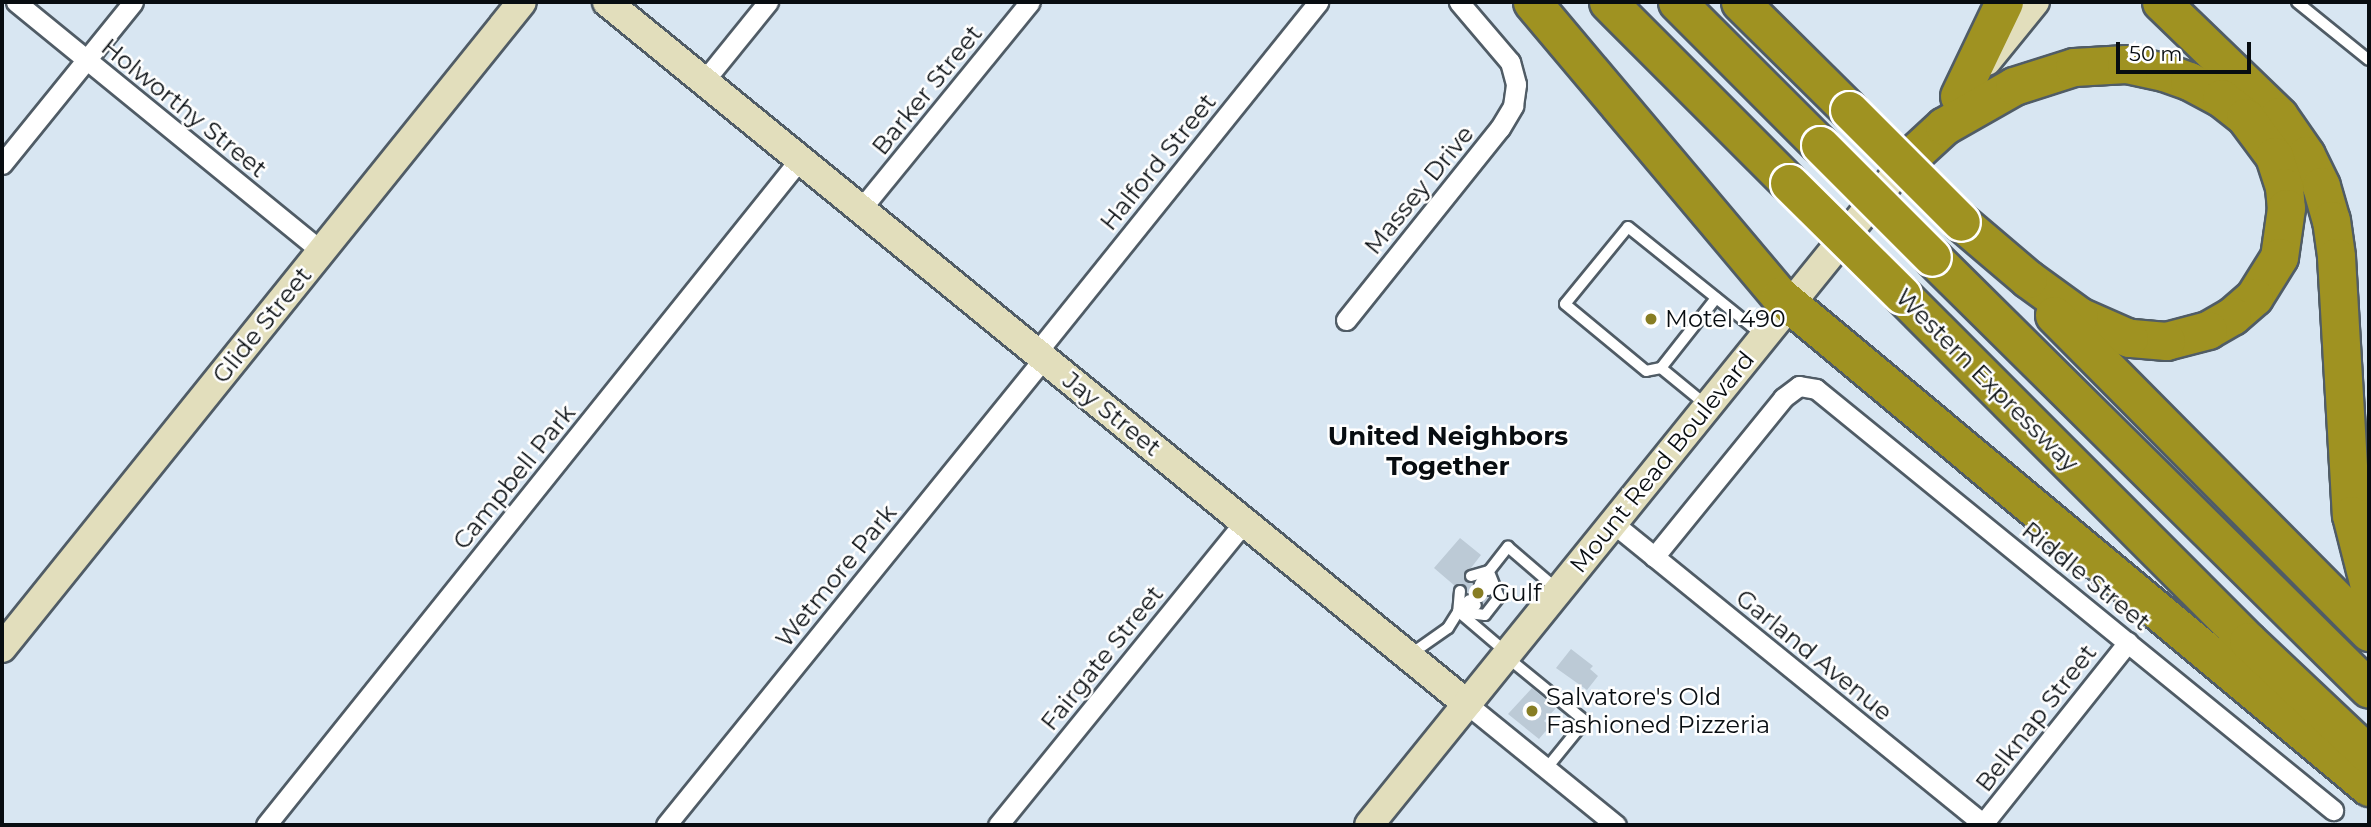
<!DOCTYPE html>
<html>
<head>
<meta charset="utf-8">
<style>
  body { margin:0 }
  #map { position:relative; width:2371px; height:827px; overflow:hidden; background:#d8e6f2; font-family:Montserrat,sans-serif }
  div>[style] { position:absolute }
  .building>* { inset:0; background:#bccad6 }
  .roads { filter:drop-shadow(2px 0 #505c66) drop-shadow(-2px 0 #505c66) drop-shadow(0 2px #505c66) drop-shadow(0 -2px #505c66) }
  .lane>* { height:10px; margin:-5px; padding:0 5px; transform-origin:5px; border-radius:5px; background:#fff }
  .street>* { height:19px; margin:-9.5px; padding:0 9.5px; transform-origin:9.5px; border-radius:9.5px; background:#fff }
  .secondary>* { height:28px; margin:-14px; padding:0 14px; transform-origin:14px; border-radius:14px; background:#e2debc }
  .highway>* { height:37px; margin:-18.5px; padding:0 18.5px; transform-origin:18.5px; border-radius:18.5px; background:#9f9221 }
  .bridges { filter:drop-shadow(2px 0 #fff) drop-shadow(-2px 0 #fff) drop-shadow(0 2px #fff) drop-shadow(0 -2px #fff) }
  .highway-bridge>* { height:37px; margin:-18.5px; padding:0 18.5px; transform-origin:18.5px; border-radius:18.5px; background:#9f9221 }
  .dots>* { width:19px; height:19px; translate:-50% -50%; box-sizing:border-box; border:4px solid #fff; border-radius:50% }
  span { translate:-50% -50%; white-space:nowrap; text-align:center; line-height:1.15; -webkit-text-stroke:5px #fff; paint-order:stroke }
  .street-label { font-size:24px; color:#080d11 }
  .poi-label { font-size:24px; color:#080d11 }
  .left { translate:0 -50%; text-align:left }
  .neighbourhood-label { font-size:26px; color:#080d11; font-weight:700 }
  .frame { position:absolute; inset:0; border:4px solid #080d11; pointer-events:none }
  .scale { position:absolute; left:2116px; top:42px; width:135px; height:32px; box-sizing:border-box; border:4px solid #080d11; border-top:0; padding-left:9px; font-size:21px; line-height:24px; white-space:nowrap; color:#080d11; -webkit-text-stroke:5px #fff; paint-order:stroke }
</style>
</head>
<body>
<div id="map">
  <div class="building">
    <div style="clip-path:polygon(1460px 538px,1481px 555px,1464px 577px,1473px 583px,1475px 590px,1489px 597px,1483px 605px,1480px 599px,1467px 593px,1465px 585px,1455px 586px,1434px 568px)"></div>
    <div style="clip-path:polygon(1571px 649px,1593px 666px,1590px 669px,1598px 676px,1587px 690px,1556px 668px)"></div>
    <div style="clip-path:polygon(1532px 688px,1556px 708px,1544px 721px,1550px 726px,1539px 739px,1508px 714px)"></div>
  </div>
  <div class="roads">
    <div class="lane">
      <div style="left:2297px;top:2px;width:92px;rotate:38.9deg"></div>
      <div style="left:1661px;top:368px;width:89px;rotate:-51.8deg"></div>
      <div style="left:1705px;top:404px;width:57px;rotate:-140.7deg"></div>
      <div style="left:1661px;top:368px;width:15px;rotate:169deg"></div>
      <div style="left:1646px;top:371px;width:105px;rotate:-140.4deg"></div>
      <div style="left:1565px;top:304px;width:99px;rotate:-50.7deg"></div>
      <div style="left:1628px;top:227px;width:171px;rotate:38.8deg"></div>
      <div style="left:1471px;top:576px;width:19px;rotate:-16deg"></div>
      <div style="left:1489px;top:571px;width:16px;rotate:125deg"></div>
      <div style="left:1488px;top:590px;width:19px;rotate:-87deg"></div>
      <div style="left:1489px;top:571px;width:31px;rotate:-52deg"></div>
      <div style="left:1508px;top:547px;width:66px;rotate:40.7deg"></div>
      <div style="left:1460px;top:591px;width:21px;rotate:95deg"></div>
      <div style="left:1458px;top:612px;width:16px;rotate:-47deg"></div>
      <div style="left:1459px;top:612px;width:62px;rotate:40.4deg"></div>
      <div style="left:1460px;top:612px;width:25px;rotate:7deg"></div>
      <div style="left:1485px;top:615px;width:23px;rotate:-52deg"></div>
      <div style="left:1499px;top:597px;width:24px;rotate:-112deg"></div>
      <div style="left:1411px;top:654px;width:45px;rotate:-35.1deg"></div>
      <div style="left:1448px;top:628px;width:19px;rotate:-58deg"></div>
      <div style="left:1458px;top:612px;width:19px;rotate:-21deg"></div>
      <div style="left:1508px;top:658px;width:99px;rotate:39.3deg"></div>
      <div style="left:1585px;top:721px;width:62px;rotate:129.1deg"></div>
    </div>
    <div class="street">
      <div style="left:16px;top:2px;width:394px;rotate:39.2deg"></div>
      <div style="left:704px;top:81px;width:102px;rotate:-51deg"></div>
      <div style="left:2px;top:164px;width:208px;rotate:-51deg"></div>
      <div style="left:861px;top:209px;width:267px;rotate:-50.8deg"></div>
      <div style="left:1346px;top:320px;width:246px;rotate:-51.3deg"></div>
      <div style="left:1500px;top:128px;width:26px;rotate:-59deg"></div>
      <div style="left:1513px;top:106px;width:22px;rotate:-82deg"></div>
      <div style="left:1516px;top:84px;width:23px;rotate:-105deg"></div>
      <div style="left:1510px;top:62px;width:79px;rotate:-130.4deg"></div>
      <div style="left:1037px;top:352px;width:449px;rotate:-51.2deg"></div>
      <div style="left:1613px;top:523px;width:478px;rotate:39.1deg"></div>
      <div style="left:1654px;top:557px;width:205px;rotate:-50.9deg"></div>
      <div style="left:1783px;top:398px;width:20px;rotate:-37deg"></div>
      <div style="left:1799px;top:386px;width:17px;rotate:10deg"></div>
      <div style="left:1816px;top:389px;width:667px;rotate:39.16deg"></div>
      <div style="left:1467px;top:704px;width:192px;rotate:39.1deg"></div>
      <div style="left:266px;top:825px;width:854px;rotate:-51.28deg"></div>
      <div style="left:666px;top:825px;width:601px;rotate:-51.01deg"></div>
      <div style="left:998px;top:825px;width:390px;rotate:-50.9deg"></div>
      <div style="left:1982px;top:825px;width:234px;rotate:-51.4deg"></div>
    </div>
    <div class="secondary">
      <div style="left:607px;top:2px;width:1110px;rotate:39.22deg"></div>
      <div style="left:1987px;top:61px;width:76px;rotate:-50.9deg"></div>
      <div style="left:2px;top:648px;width:829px;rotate:-51.17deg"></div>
      <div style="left:1369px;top:825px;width:868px;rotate:-51.03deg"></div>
    </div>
    <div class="highway">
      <div style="left:1532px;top:2px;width:385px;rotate:49.9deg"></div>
      <div style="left:1780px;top:296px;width:767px;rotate:39.82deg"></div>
      <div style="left:1608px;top:2px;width:256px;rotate:45deg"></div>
      <div style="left:1677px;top:2px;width:202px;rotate:45deg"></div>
      <div style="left:1740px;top:2px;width:153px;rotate:44.7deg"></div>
      <div style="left:2161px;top:2px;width:164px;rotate:44deg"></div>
      <div style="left:2279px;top:116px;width:47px;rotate:55.3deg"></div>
      <div style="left:2306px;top:155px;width:34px;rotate:64deg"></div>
      <div style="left:2321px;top:186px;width:35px;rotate:74deg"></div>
      <div style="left:2331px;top:220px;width:37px;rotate:82deg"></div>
      <div style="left:2336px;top:257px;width:258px;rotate:86.7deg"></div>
      <div style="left:2351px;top:515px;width:73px;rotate:75.8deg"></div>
      <div style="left:1959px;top:96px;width:104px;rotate:-64.4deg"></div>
      <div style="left:1907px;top:160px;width:50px;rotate:-42.6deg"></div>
      <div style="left:1944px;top:126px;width:81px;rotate:-29.7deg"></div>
      <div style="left:2014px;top:86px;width:63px;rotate:-17.6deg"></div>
      <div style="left:2074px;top:67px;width:52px;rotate:-3.3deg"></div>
      <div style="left:2126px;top:64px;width:39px;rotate:12deg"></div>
      <div style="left:2164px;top:72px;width:27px;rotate:20deg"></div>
      <div style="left:2189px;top:81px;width:36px;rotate:28deg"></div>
      <div style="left:2221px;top:98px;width:31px;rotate:38deg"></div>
      <div style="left:2245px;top:117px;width:49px;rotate:53.4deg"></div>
      <div style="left:2274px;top:156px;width:33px;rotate:72deg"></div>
      <div style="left:2284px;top:187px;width:21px;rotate:85deg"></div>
      <div style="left:2286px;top:208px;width:49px;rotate:98.1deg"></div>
      <div style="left:2279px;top:257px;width:47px;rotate:122deg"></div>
      <div style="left:2254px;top:297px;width:29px;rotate:139deg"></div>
      <div style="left:2232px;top:316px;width:28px;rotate:150deg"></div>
      <div style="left:2208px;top:330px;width:43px;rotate:165.3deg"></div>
      <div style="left:2166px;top:341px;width:37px;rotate:-175deg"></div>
      <div style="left:2129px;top:338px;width:55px;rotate:-156.3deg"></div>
      <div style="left:2079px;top:316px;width:63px;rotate:-144deg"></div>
      <div style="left:2028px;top:279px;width:88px;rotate:-139.6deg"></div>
      <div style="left:1932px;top:257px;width:614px;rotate:44.67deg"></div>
      <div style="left:1902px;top:295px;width:489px;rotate:45deg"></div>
      <div style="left:2248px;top:641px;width:166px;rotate:43.3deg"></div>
      <div style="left:2054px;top:315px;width:447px;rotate:45.2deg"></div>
    </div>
  </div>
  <div class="bridges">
    <div class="highway-bridge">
      <div style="left:1849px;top:110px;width:158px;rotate:45deg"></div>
      <div style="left:1820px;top:145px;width:158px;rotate:45deg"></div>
      <div style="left:1789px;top:183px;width:159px;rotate:44.7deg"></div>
    </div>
  </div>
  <div class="dots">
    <div style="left:1651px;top:319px;background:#877d23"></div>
    <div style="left:1478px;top:593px;background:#877d23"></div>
    <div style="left:1532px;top:711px;background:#877d23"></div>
  </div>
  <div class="street-label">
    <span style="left:927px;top:90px;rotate:-51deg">Barker Street</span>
    <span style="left:184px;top:108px;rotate:39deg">Holworthy Street</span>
    <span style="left:1158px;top:162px;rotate:-51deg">Halford Street</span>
    <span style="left:1419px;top:190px;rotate:-51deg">Massey Drive</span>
    <span style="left:262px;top:325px;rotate:-51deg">Glide Street</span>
    <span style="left:1987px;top:380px;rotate:45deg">Western Expressway</span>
    <span style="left:1112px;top:414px;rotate:39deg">Jay Street</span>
    <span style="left:1662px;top:462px;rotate:-51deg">Mount Read Boulevard</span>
    <span style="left:514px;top:477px;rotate:-51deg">Campbell Park</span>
    <span style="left:836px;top:576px;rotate:-51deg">Wetmore Park</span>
    <span style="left:2086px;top:576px;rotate:39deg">Riddle Street</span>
    <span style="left:1814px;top:655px;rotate:39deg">Garland Avenue</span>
    <span style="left:1102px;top:658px;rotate:-51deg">Fairgate Street</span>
    <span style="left:2036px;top:718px;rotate:-52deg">Belknap Street</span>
  </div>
  <div class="poi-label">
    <span class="left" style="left:1665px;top:319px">Motel 490</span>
    <span class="left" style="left:1492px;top:593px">Gulf</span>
    <span class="left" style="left:1546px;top:711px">Salvatore's Old<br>Fashioned Pizzeria</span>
  </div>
  <div class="neighbourhood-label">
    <span style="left:1448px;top:452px">United Neighbors<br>Together</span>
  </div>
  <div class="frame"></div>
  <div class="scale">50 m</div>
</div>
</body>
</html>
